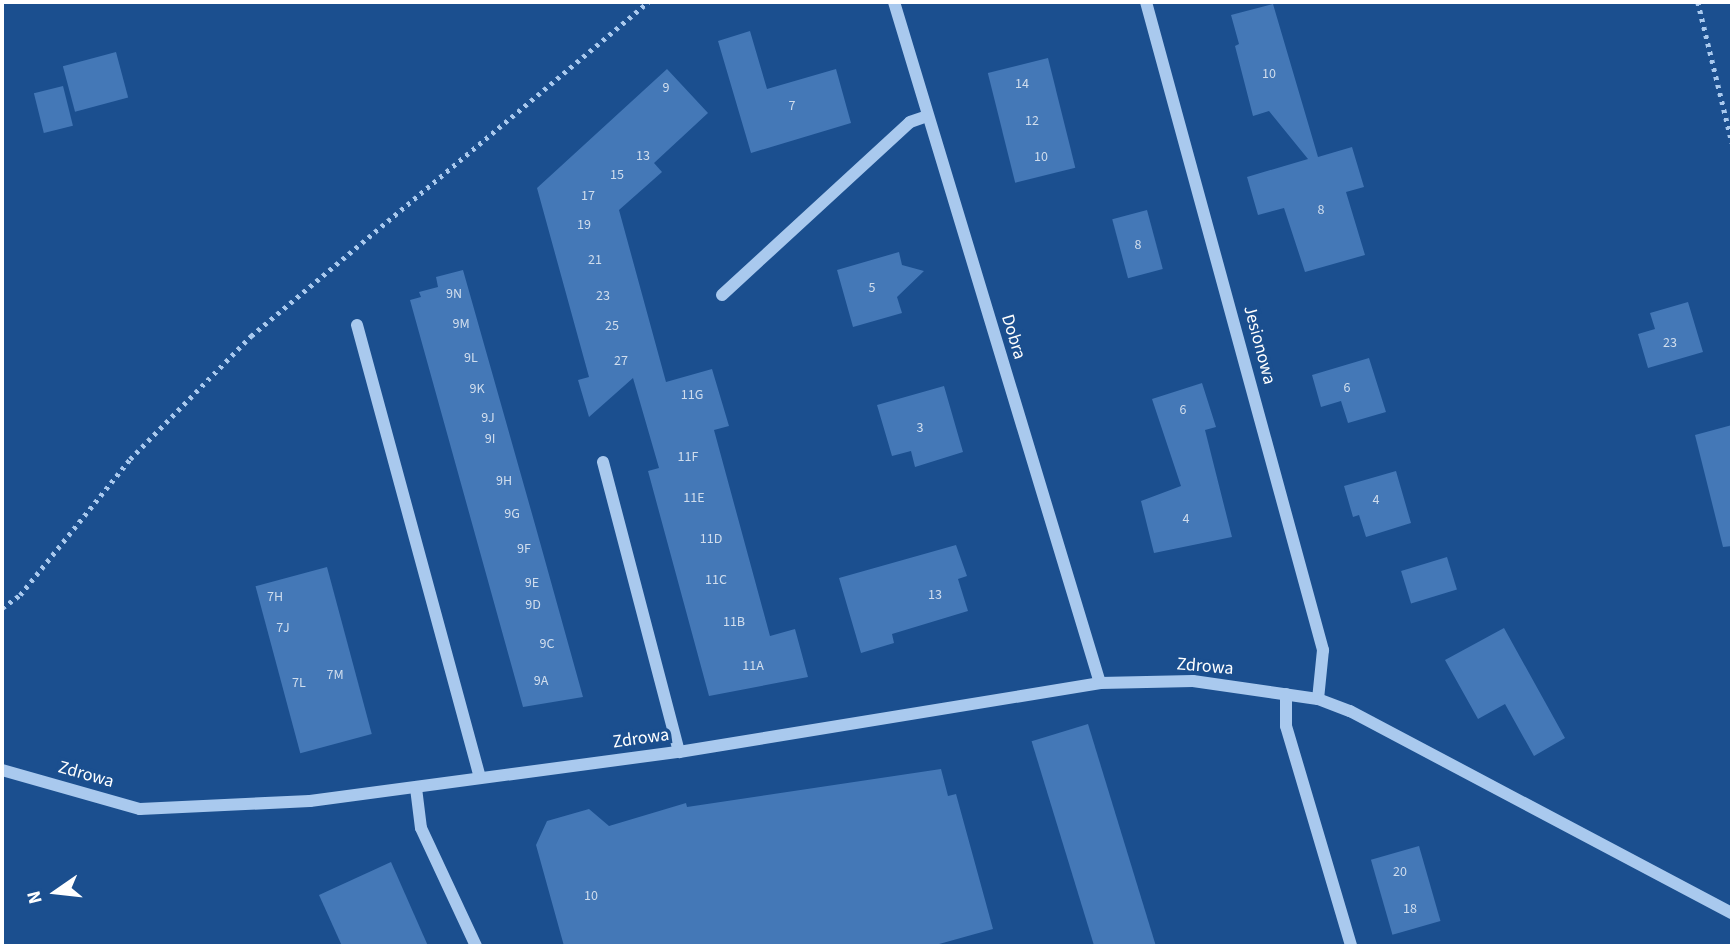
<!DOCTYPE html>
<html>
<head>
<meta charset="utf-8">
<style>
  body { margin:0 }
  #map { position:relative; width:1734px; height:948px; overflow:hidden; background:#1b4f8f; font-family:"Source Sans 3",sans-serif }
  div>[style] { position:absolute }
  .building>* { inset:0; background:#4478b7; transform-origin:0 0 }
  .path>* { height:4.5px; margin-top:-2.25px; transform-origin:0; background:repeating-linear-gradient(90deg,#a9c9ee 0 3.5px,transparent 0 8.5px) }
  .minor>* { height:12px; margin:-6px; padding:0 6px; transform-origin:6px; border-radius:6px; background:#a9c9ee }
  span { translate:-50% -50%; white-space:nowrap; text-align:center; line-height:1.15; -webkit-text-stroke:7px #1b4f8f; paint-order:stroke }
  .number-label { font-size:14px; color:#d0dded }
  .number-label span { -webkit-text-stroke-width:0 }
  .street-label { font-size:18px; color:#fff }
  .frame { position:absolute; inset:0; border:4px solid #fff; pointer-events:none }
  .north { position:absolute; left:21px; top:857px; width:70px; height:70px; -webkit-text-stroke:5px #1b4f8f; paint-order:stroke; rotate:256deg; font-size:19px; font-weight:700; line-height:28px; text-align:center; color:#fff }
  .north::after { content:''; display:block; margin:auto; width:24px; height:32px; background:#fff; clip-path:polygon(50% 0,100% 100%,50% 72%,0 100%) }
</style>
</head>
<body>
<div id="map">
  <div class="building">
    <div style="clip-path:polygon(1273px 4px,1318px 157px,1352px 147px,1364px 187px,1346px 192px,1365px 255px,1305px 272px,1284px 208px,1258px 215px,1247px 177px,1308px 159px,1269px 111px,1253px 116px,1235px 46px,1239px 44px,1231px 15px)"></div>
    <div style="clip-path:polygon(750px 31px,767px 89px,836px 69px,851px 123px,751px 153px,718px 41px)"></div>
    <div style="left:116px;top:52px;width:47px;height:55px;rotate:75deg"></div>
    <div style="left:1048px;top:58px;width:113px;height:62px;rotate:76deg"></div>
    <div style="clip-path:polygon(667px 69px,708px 113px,654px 163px,662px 172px,619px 210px,666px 382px,712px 369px,729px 426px,714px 430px,770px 636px,795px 629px,808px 677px,709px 696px,648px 471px,659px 468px,633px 378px,589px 417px,578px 380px,589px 377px,537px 188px)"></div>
    <div style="left:63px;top:86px;width:41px;height:30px;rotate:76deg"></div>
    <div style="left:1147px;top:210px;width:61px;height:36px;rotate:75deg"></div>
    <div style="clip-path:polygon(899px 252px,902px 265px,924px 271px,897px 297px,902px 313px,853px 327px,837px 270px)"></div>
    <div style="clip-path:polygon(463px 270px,536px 528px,583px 697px,523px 707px,410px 300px,421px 297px,419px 292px,438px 287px,436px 277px)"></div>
    <div style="clip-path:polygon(1688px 302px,1703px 352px,1648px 368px,1638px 334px,1655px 329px,1650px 313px)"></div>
    <div style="clip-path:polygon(1369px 358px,1386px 412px,1348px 423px,1341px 401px,1321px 407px,1312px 375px)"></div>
    <div style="clip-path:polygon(1202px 383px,1216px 427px,1205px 430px,1232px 537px,1154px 553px,1141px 501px,1181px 486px,1152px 399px)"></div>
    <div style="clip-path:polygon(944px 386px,963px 452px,915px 467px,911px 451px,892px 456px,877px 405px)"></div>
    <div style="clip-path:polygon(1732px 425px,1732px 546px,1723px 547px,1695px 435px)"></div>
    <div style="clip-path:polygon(1396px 471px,1411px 523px,1366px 537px,1359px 515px,1353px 517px,1344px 486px)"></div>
    <div style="clip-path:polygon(956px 545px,967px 576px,958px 579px,968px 611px,892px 634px,894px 643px,861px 653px,839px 578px)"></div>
    <div style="left:1447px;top:557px;width:34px;height:48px;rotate:73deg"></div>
    <div style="left:327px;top:567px;width:173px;height:74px;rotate:75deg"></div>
    <div style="clip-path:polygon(1504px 628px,1565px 738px,1534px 756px,1505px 704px,1478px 719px,1445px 660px)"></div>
    <div style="left:1088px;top:724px;width:232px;height:59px;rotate:73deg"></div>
    <div style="clip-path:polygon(941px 769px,948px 796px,956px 794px,993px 929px,932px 946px,564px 946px,536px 845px,547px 821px,589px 809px,609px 826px,686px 803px,687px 807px)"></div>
    <div style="left:1419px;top:846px;width:78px;height:50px;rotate:74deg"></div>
    <div style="clip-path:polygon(391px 862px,428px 946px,342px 946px,319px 895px)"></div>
  </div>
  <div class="path">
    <div style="left:1698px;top:2px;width:145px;rotate:76.4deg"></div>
    <div style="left:2px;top:608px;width:22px;rotate:-36deg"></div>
    <div style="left:20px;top:595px;width:175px;rotate:-51deg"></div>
    <div style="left:130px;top:459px;width:173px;rotate:-45.5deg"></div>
    <div style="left:251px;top:336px;width:519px;rotate:-40.07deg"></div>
  </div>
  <div class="minor">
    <div style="left:894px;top:2px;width:711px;rotate:73.17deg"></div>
    <div style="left:1146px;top:2px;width:672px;rotate:74.72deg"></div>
    <div style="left:1323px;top:650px;width:49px;rotate:95.8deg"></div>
    <div style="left:722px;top:295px;width:255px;rotate:-42.6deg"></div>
    <div style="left:910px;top:122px;width:18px;rotate:-19deg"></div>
    <div style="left:357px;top:325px;width:469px;rotate:74.8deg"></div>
    <div style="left:603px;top:462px;width:300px;rotate:75.3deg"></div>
    <div style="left:1286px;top:694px;width:32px;rotate:90deg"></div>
    <div style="left:1286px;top:726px;width:229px;rotate:73.5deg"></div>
    <div style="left:2px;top:770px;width:143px;rotate:15.8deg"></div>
    <div style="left:140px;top:809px;width:170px;rotate:-2.7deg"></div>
    <div style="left:310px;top:801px;width:372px;rotate:-7.6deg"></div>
    <div style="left:679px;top:752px;width:427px;rotate:-9.3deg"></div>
    <div style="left:1100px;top:683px;width:93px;rotate:-1.2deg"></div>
    <div style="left:1193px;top:681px;width:126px;rotate:8.2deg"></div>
    <div style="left:1318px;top:699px;width:34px;rotate:21deg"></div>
    <div style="left:1350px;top:711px;width:432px;rotate:27.9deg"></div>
    <div style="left:416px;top:788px;width:40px;rotate:82.9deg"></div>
    <div style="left:421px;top:828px;width:130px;rotate:65deg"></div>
  </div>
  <div class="number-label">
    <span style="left:1269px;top:74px">10</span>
    <span style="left:1022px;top:84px">14</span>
    <span style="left:666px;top:88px">9</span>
    <span style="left:792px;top:106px">7</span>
    <span style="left:1032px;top:121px">12</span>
    <span style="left:643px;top:156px">13</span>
    <span style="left:1041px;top:157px">10</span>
    <span style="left:617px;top:175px">15</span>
    <span style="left:588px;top:196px">17</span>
    <span style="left:1321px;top:210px">8</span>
    <span style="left:584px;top:225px">19</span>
    <span style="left:1138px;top:245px">8</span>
    <span style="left:595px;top:260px">21</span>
    <span style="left:872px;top:288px">5</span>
    <span style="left:454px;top:294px">9N</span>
    <span style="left:603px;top:296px">23</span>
    <span style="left:461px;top:324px">9M</span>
    <span style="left:612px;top:326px">25</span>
    <span style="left:1670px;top:343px">23</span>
    <span style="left:471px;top:358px">9L</span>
    <span style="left:621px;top:361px">27</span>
    <span style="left:1347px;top:388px">6</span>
    <span style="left:477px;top:389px">9K</span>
    <span style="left:692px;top:395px">11G</span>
    <span style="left:1183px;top:410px">6</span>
    <span style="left:488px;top:418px">9J</span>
    <span style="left:920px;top:428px">3</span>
    <span style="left:490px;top:439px">9I</span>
    <span style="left:688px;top:457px">11F</span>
    <span style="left:504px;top:481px">9H</span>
    <span style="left:694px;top:498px">11E</span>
    <span style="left:1376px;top:500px">4</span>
    <span style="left:512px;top:514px">9G</span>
    <span style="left:1186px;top:519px">4</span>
    <span style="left:711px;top:539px">11D</span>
    <span style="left:524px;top:549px">9F</span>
    <span style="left:716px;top:580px">11C</span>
    <span style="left:532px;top:583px">9E</span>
    <span style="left:935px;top:595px">13</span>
    <span style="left:275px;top:597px">7H</span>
    <span style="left:533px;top:605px">9D</span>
    <span style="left:734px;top:622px">11B</span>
    <span style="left:283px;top:628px">7J</span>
    <span style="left:547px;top:644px">9C</span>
    <span style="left:753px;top:666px">11A</span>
    <span style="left:335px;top:675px">7M</span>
    <span style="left:541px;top:681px">9A</span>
    <span style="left:299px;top:683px">7L</span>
    <span style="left:1400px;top:872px">20</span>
    <span style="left:591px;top:896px">10</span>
    <span style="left:1410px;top:909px">18</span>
  </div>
  <div class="street-label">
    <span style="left:1013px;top:337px;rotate:73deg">Dobra</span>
    <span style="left:1259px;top:345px;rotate:75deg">Jesionowa</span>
    <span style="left:1205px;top:667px;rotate:5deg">Zdrowa</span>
    <span style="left:641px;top:739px;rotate:-8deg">Zdrowa</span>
    <span style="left:86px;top:775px;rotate:16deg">Zdrowa</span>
  </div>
  <div class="frame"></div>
  <div class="north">N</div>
</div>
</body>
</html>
